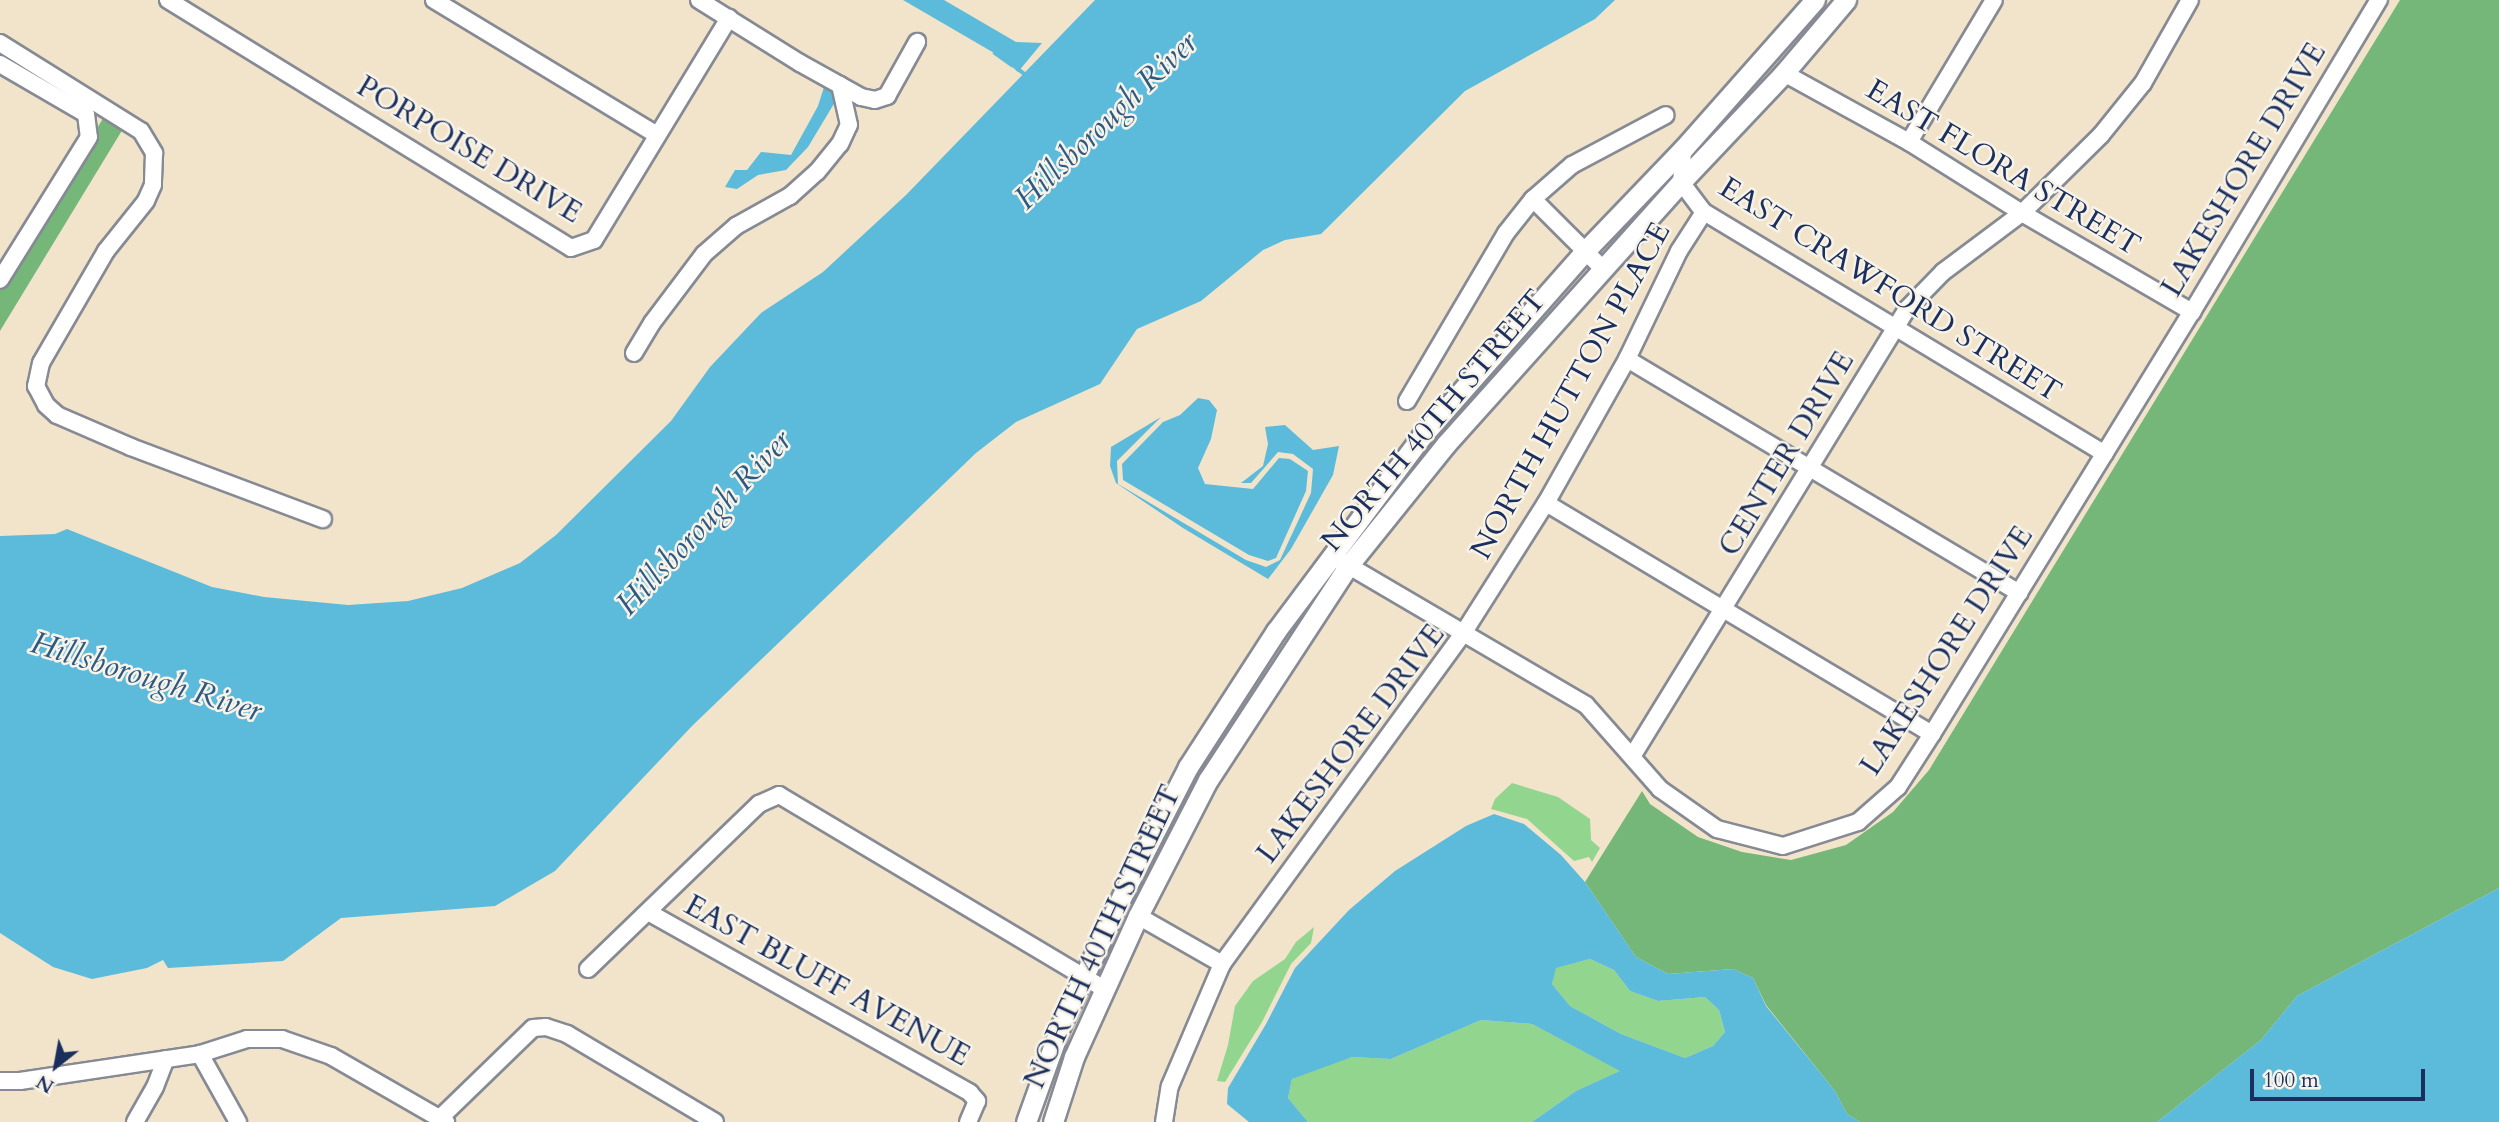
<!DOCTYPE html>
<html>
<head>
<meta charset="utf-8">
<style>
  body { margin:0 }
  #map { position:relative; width:2499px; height:1122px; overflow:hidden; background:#f2e4ca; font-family:Cardo,serif }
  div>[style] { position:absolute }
  .green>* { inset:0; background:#92d58e }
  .forest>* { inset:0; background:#75b679 }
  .water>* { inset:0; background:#5cbbda }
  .stream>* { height:3.5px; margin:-1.75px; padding:0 1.75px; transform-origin:1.75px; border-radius:1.75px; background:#5cbbda }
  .roads { filter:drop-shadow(2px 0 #868a94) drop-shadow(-2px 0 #868a94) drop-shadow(0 2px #868a94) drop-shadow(0 -2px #868a94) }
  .minor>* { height:16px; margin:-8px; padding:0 8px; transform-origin:8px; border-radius:8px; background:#fff }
  .major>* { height:19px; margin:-9.5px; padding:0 9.5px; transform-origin:9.5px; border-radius:9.5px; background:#fff }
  span { translate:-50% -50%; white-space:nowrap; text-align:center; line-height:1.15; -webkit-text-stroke:5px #f7f3e8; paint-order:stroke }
  .street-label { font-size:30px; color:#1b2f5e }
  .water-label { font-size:32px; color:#2e5983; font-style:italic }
  .north { position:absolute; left:21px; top:1031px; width:70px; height:70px; -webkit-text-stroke:5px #f7f3e8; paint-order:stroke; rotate:211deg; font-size:19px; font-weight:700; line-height:28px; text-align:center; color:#1b2f5e }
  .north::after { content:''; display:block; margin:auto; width:24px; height:32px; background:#1b2f5e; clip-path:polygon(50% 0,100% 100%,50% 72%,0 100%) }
  .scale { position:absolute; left:2250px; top:1069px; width:175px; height:32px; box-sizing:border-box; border:4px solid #1b2f5e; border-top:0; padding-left:9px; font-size:21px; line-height:24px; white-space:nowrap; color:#1b2f5e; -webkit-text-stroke:5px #f7f3e8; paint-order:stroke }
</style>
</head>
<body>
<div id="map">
  <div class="green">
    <div style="clip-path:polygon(1512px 783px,1558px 797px,1590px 819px,1591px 840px,1600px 848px,1592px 862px,1589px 857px,1574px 861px,1527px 819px,1491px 809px,1495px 799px)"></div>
    <div style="clip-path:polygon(1314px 927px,1311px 943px,1291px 964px,1262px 1022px,1225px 1082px,1217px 1081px,1228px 1045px,1235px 1006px,1253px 981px,1285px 959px,1296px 942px)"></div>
    <div style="clip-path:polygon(1590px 959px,1614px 970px,1630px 991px,1658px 1001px,1705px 997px,1719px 1010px,1725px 1032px,1713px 1046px,1685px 1058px,1621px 1034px,1570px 1006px,1552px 984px,1555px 968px)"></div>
    <div style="clip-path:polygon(1481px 1020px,1532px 1024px,1621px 1071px,1576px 1091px,1532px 1122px,1308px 1122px,1288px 1098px,1292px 1079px,1325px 1065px,1352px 1057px,1391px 1059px)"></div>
  </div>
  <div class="forest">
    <div style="clip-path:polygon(2400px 0,2499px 0,2499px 888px,2297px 996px,2261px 1040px,2157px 1122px,1860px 1122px,1847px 1114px,1835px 1091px,1766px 1005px,1753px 978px,1733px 969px,1668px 974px,1636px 957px,1585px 882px,1642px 791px,1650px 804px,1698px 837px,1742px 852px,1791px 860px,1846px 845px,1893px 812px,1929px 770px)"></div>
    <div style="clip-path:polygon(113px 102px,132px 114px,0 331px,0 288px)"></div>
  </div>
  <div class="water">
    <div style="clip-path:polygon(903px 0,944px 0,1016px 42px,1042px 43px,1018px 72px,1001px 57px)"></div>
    <div style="clip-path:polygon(1095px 0,1615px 0,1595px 19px,1465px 91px,1321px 234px,1285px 240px,1263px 250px,1201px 301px,1137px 329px,1100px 384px,1016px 422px,976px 453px,692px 726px,555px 871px,495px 906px,341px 918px,283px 961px,168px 968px,163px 960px,147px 968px,92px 979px,53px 967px,0 933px,0 536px,55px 534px,67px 529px,212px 587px,264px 597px,348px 605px,408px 601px,462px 588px,520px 563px,556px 535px,671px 421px,710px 367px,761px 313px,823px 272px,906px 195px)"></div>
    <div style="clip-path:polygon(824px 87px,829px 88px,835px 102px,808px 147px,786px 170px,758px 175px,737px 189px,725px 187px,735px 170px,747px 170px,761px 152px,791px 155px,818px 106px)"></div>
    <div style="clip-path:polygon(1198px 398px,1209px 400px,1217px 410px,1211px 439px,1198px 468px,1205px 484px,1253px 489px,1279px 458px,1290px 459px,1308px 471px,1306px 491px,1276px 558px,1268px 561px,1249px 555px,1123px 480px,1122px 464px,1163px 422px,1180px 415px)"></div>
    <div style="clip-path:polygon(1161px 417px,1117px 461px,1118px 484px,1246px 560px,1266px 567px,1280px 560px,1311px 493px,1313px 469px,1293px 454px,1278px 452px,1251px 483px,1241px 483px,1263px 466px,1268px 444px,1265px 427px,1285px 425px,1313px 450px,1339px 446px,1333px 475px,1291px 549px,1268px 579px,1183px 528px,1116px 483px,1110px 466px,1111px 447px)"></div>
    <div style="clip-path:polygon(evenodd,1494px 814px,1524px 824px,1561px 855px,1585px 882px,1636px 957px,1668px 974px,1733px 969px,1753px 978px,1766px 1006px,1835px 1091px,1847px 1114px,1860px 1122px,1532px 1122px,1576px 1091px,1620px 1071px,1532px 1024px,1481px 1020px,1391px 1059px,1352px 1057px,1292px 1079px,1288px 1098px,1308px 1122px,1249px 1122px,1227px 1104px,1228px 1088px,1266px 1024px,1295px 968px,1349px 910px,1395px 871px,1466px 826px,1494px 814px,1590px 959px,1614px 970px,1630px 991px,1658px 1001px,1705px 997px,1719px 1010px,1725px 1032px,1713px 1046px,1685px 1058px,1621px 1034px,1570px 1006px,1552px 984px,1556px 968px,1590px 959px)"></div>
    <div style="clip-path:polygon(2499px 888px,2499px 1122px,2157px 1122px,2261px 1040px,2297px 996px)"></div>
  </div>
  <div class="stream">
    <div style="left:995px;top:53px;width:21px;rotate:35deg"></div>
    <div style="left:1018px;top:69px;width:9px;rotate:36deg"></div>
  </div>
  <div class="roads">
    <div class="minor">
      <div style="left:168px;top:0;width:473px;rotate:31.6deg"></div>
      <div style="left:571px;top:248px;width:24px;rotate:-19deg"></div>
      <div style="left:594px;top:240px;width:260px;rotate:-58.7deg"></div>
      <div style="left:434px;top:0;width:261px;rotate:31.2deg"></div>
      <div style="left:699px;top:0;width:119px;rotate:32deg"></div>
      <div style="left:800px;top:63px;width:70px;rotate:29.1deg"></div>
      <div style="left:861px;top:97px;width:14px;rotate:12deg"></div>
      <div style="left:875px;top:100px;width:13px;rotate:-18deg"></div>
      <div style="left:887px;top:96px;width:62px;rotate:-60.9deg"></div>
      <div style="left:0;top:43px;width:166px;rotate:32deg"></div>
      <div style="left:141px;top:131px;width:26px;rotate:59deg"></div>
      <div style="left:154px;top:153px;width:32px;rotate:92deg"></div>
      <div style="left:153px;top:185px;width:17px;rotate:114deg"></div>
      <div style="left:146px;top:201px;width:64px;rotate:128.7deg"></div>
      <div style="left:106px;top:251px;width:129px;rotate:120.1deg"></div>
      <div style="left:41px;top:363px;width:24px;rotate:102deg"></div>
      <div style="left:36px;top:386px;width:21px;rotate:62deg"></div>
      <div style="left:46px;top:405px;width:15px;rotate:42deg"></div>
      <div style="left:57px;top:415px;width:81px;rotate:23.4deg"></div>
      <div style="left:131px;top:447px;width:205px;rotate:20.6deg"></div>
      <div style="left:0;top:64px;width:99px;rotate:30.2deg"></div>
      <div style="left:86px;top:114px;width:23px;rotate:83deg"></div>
      <div style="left:89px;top:137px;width:168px;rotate:121.9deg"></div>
      <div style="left:1784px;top:73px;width:143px;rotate:28.9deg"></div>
      <div style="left:1909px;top:142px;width:133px;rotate:32.1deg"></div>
      <div style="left:2022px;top:213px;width:197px;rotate:30.2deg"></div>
      <div style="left:1909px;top:142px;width:165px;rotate:-59.1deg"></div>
      <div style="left:1683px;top:149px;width:33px;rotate:93deg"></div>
      <div style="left:1681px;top:182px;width:38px;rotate:53deg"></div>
      <div style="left:1704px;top:212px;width:468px;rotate:31.1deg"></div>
      <div style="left:1533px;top:199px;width:99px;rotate:45deg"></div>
      <div style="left:634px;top:353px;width:35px;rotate:-59deg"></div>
      <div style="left:652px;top:323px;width:86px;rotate:-53deg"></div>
      <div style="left:704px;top:254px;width:43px;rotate:-41.2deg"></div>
      <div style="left:736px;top:226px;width:62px;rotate:-29.1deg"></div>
      <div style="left:790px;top:196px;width:36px;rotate:-42deg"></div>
      <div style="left:817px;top:172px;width:36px;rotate:-51deg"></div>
      <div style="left:840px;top:144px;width:21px;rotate:-65deg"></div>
      <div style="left:849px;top:125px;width:41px;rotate:-102.7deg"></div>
      <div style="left:1627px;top:359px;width:457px;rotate:30.8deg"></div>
      <div style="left:1407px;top:401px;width:195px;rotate:-59.5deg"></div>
      <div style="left:1506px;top:233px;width:43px;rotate:-51.5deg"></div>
      <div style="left:1533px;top:199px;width:52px;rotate:-41.1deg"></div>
      <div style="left:1572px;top:165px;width:106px;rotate:-28deg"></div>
      <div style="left:1546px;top:503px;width:450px;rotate:30.9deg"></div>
      <div style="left:1339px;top:560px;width:286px;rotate:30.4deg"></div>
      <div style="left:1586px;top:705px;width:112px;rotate:48.6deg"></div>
      <div style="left:1660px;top:789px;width:70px;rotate:35.1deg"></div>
      <div style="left:1717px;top:829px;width:68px;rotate:14.4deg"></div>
      <div style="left:1783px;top:846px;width:79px;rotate:-17.7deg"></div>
      <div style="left:1858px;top:822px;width:53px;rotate:-41.2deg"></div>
      <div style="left:1898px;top:787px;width:63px;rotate:-57.3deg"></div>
      <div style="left:1932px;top:734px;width:496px;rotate:-58.4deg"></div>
      <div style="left:2192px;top:312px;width:364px;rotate:-59.1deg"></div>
      <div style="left:1633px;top:755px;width:523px;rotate:-58.44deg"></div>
      <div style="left:1907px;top:309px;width:52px;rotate:-45.8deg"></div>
      <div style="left:1943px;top:272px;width:99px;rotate:-36.8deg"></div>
      <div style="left:2022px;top:213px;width:111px;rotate:-44.6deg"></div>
      <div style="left:2101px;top:135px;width:67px;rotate:-51.1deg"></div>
      <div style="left:2143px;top:83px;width:95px;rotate:-60.5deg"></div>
      <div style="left:648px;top:912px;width:369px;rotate:29.3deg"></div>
      <div style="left:970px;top:1093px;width:11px;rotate:49deg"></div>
      <div style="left:977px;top:1101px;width:23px;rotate:113deg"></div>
      <div style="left:1138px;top:916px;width:97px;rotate:29.7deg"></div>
      <div style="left:588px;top:969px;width:238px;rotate:-44deg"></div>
      <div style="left:759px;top:804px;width:22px;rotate:-24deg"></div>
      <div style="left:779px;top:795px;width:379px;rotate:30.8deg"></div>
      <div style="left:200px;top:1054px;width:78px;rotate:60.8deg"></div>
      <div style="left:0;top:1081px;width:20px"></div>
      <div style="left:20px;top:1081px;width:182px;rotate:-8.5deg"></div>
      <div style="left:200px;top:1054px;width:49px;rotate:-17.7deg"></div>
      <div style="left:247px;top:1039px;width:35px"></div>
      <div style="left:282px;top:1039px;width:52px;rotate:19.1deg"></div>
      <div style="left:331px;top:1056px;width:133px;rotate:29.9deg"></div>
      <div style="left:440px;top:1118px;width:129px;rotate:-44.1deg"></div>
      <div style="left:533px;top:1028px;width:13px;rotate:-4deg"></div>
      <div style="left:546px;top:1027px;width:22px;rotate:18deg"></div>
      <div style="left:567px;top:1034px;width:172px;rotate:30.7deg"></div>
      <div style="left:135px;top:1122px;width:40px;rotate:-60.3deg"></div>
      <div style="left:155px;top:1087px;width:30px;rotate:-69deg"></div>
      <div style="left:1164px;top:1122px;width:36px;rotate:-81deg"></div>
      <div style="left:1170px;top:1086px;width:133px;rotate:-66.9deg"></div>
      <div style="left:1222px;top:964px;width:411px;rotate:-53.9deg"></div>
      <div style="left:1464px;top:632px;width:153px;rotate:-57.6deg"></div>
      <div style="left:1546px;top:503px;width:165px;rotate:-60.6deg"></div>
      <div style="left:1627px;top:359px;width:120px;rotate:-64.3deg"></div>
      <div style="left:1679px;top:251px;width:46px;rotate:-57.3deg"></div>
    </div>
    <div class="major">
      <div style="left:1026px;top:1122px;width:103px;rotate:-70.2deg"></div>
      <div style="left:1061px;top:1025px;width:143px;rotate:-64.7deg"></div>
      <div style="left:1122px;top:896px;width:145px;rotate:-62.9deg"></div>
      <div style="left:1188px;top:767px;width:162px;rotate:-57.1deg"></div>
      <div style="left:1276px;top:631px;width:244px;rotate:-53.2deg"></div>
      <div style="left:1422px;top:436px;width:248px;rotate:-48.6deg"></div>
      <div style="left:1586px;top:250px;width:140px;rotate:-46.2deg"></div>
      <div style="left:1683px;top:149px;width:199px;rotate:-48.5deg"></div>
      <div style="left:1053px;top:1122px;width:68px;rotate:-72.1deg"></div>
      <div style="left:1074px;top:1057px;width:155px;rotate:-65.6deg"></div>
      <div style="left:1138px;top:916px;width:153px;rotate:-62.8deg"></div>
      <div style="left:1208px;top:780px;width:256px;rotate:-56.8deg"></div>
      <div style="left:1348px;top:566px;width:156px;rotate:-51.2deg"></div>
      <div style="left:1446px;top:444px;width:352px;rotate:-48.1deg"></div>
      <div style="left:1681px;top:182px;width:150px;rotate:-46.6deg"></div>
      <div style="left:1784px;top:73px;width:96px;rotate:-49.7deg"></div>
    </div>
  </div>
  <div class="street-label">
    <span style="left:469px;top:150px;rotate:31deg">PORPOISE DRIVE</span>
    <span style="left:2003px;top:168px;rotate:31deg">EAST FLORA STREET</span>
    <span style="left:2244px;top:170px;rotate:-59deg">LAKESHORE DRIVE</span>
    <span style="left:1890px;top:290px;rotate:32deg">EAST CRAWFORD STREET</span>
    <span style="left:1571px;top:391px;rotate:-61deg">NORTH HUTTON PLACE</span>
    <span style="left:1434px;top:421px;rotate:-50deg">NORTH 40TH STREET</span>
    <span style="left:1787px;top:454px;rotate:-59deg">CENTER DRIVE</span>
    <span style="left:1947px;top:651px;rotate:-57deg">LAKESHORE DRIVE</span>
    <span style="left:1351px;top:744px;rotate:-53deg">LAKESHORE DRIVE</span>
    <span style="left:1103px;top:937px;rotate:-65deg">NORTH 40TH STREET</span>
    <span style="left:827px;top:981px;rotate:29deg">EAST BLUFF AVENUE</span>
  </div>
  <div class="water-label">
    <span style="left:1106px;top:121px;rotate:-44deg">Hillsborough River</span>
    <span style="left:704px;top:523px;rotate:-47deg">Hillsborough River</span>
    <span style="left:146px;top:677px;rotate:17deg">Hillsborough River</span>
  </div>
  <div class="north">N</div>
  <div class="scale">100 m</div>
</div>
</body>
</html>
